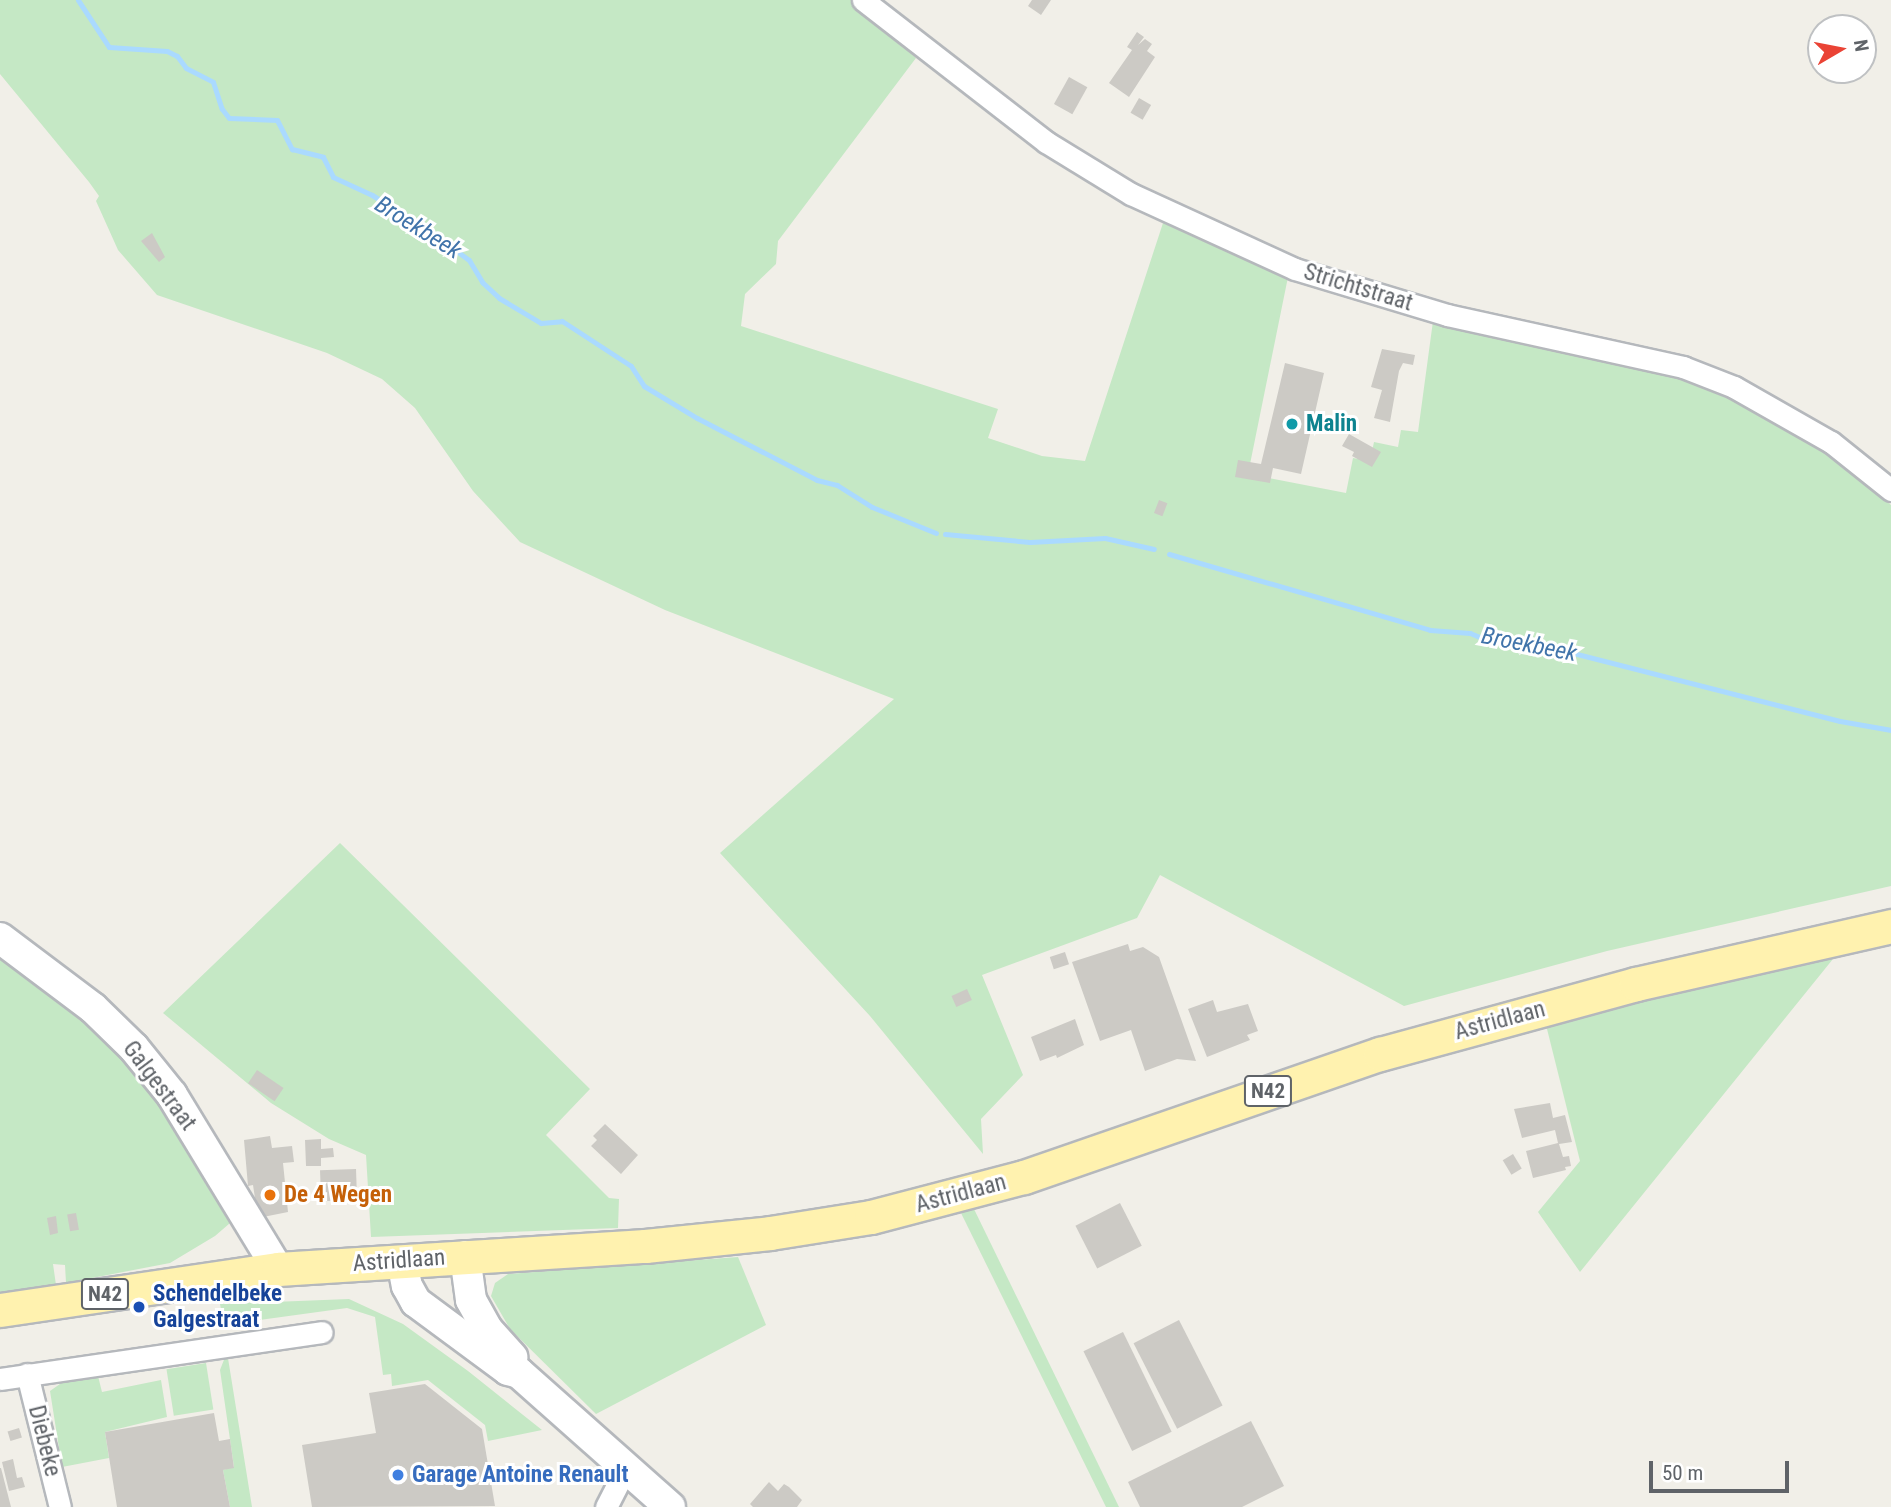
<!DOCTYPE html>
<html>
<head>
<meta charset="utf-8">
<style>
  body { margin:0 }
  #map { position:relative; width:1891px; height:1507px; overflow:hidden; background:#f1efe8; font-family:"Roboto Condensed",sans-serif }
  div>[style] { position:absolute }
  .green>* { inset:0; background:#c5e8c5; transform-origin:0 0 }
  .stream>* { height:5px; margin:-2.5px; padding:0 2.5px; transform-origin:2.5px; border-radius:2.5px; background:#aadaff }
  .building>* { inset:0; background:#cccac5; transform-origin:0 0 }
  .roads { filter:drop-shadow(2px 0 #b5b8bc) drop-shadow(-2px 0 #b5b8bc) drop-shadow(0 2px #b5b8bc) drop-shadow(0 -2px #b5b8bc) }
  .street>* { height:21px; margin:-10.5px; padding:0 10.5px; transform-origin:10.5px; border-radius:10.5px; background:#fff }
  .secondary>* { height:30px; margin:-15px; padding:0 15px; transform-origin:15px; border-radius:15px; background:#fff }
  .primary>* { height:33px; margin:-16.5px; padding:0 16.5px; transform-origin:16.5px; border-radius:16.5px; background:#fff2af }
  .dots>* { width:19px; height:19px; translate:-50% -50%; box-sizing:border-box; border:4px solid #fff; border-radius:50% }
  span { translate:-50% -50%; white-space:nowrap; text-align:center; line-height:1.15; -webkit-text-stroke:6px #fff; paint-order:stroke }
  .shield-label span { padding:2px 5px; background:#fff; border:2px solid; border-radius:5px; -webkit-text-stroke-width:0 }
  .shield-label { font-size:21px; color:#5f6368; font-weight:700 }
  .street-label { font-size:23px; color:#5f6368 }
  .culture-label { font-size:23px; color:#0d838f; font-weight:700 }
  .left { translate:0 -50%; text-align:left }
  .food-label { font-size:23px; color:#c56008; font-weight:700 }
  .transit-label { font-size:23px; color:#164399; font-weight:700 }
  .shop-label { font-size:23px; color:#366cbe; font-weight:700 }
  .water-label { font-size:24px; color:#4174aa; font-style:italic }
  .north { position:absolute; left:1807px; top:14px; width:70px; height:70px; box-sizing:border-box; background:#fff; border:2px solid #bfc1c3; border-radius:50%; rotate:80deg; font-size:19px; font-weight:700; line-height:28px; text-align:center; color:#5f6368 }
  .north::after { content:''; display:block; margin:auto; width:24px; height:32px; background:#ea4335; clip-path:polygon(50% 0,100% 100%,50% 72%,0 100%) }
  .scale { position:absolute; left:1649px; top:1461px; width:140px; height:32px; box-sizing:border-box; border:4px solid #5f6368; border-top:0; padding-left:9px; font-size:21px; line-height:24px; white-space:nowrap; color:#5f6368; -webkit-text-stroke:5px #fff; paint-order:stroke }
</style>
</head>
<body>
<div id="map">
  <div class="green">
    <div style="clip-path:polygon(0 0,851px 0,916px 58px,778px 241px,776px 264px,745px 294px,741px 326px,998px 409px,988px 438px,1042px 456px,1085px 461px,1163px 223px,1288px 277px,1248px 474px,1346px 493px,1353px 458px,1370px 461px,1374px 442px,1398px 447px,1401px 430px,1418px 432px,1433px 321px,1662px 372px,1747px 406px,1780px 423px,1853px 473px,1891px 505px,1891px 886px,1607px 951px,1404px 1006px,1160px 875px,1137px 918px,982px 975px,1023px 1075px,981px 1119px,983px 1154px,870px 1016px,720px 853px,894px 699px,665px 610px,520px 542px,473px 491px,415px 408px,382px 379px,327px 353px,157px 295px,118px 250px,96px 201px,99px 196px,89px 182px,0 74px)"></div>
    <div style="clip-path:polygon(340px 843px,590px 1089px,546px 1135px,609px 1198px,619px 1199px,618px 1228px,371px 1237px,366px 1155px,329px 1139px,271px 1103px,163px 1013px)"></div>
    <div style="clip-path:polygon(0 950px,131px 1056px,237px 1217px,215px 1236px,170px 1263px,66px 1283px,65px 1265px,53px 1264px,56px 1285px,0 1295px)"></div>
    <div style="clip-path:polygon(1837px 954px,1580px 1272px,1538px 1212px,1580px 1161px,1545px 1021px)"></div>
    <div style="clip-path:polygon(973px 1207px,1119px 1507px,1106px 1507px,960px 1211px)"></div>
    <div style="clip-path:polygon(738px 1257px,766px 1325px,596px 1414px,510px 1329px,491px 1296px,495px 1283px,508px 1274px)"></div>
    <div style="clip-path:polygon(349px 1299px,403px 1324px,468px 1371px,542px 1430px,488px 1441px,485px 1425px,428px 1380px,392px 1386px,391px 1374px,383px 1375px,375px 1317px,347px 1308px,224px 1325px,220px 1304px)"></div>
    <div style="clip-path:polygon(227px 1352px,252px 1507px,230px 1507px,223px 1470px,234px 1467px,220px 1370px)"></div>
    <div style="left:206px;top:1363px;width:47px;height:40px;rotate:81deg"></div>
    <div style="clip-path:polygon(98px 1376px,102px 1392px,161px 1380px,167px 1417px,105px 1432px,109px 1458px,62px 1467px,50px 1391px,67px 1379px)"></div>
  </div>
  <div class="stream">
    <div style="left:78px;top:0;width:56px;rotate:56.6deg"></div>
    <div style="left:109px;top:47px;width:58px;rotate:3.9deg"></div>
    <div style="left:167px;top:51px;width:11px;rotate:27deg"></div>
    <div style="left:177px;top:56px;width:15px;rotate:53deg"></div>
    <div style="left:186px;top:68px;width:30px;rotate:27deg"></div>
    <div style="left:213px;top:82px;width:28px;rotate:72deg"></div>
    <div style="left:222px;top:109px;width:11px;rotate:52deg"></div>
    <div style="left:229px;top:118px;width:48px;rotate:2.4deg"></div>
    <div style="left:277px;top:120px;width:33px;rotate:63deg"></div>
    <div style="left:292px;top:149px;width:32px;rotate:14deg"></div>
    <div style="left:323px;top:157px;width:22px;rotate:63deg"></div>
    <div style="left:333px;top:177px;width:43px;rotate:24.8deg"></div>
    <div style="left:372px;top:195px;width:61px;rotate:31.6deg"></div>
    <div style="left:424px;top:227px;width:56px;rotate:36.3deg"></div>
    <div style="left:469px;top:260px;width:26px;rotate:59deg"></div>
    <div style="left:482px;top:282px;width:23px;rotate:43deg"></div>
    <div style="left:499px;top:298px;width:49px;rotate:30.8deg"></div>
    <div style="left:541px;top:323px;width:21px;rotate:-5deg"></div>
    <div style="left:562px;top:321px;width:82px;rotate:33.1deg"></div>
    <div style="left:631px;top:366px;width:24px;rotate:57deg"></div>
    <div style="left:644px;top:386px;width:62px;rotate:31.1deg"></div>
    <div style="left:697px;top:418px;width:135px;rotate:27.3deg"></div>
    <div style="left:817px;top:480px;width:21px;rotate:14deg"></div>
    <div style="left:837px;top:485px;width:41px;rotate:32.2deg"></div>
    <div style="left:872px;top:507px;width:69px;rotate:22.1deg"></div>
    <div style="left:945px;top:534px;width:85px;rotate:5.4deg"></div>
    <div style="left:1030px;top:542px;width:75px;rotate:-3.1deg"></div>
    <div style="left:1105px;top:538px;width:50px;rotate:12.7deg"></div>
    <div style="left:1169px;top:554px;width:272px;rotate:16.2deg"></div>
    <div style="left:1430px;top:630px;width:40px;rotate:4.3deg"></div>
    <div style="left:1470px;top:633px;width:25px;rotate:23deg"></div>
    <div style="left:1493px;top:643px;width:29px;rotate:-6deg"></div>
    <div style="left:1522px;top:640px;width:328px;rotate:14.3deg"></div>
    <div style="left:1840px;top:721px;width:52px;rotate:10deg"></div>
  </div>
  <div class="building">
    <div style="clip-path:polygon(1032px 0,1051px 0,1041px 15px,1028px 6px)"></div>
    <div style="clip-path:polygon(1137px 32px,1144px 37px,1138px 45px,1145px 39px,1152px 44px,1147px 51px,1155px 57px,1129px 97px,1109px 83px,1132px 50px,1127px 47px)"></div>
    <div style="left:1069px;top:77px;width:21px;height:31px;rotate:29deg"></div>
    <div style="left:1139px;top:98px;width:14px;height:17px;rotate:30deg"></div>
    <div style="clip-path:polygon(152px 233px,165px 257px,159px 262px,141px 241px)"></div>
    <div style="clip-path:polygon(1382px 349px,1415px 355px,1413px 365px,1403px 363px,1399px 371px,1390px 422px,1374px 418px,1382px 390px,1371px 387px)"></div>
    <div style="clip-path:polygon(1285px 363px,1324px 373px,1301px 474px,1273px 468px,1270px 483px,1235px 477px,1238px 460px,1261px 464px)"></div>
    <div style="clip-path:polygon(1349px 434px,1381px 452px,1372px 467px,1352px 456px,1354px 452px,1342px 446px)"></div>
    <div style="left:1159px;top:500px;width:9px;height:14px;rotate:21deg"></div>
    <div style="clip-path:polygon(1128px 944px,1130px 951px,1143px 947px,1159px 957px,1196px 1061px,1177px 1059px,1145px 1071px,1131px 1030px,1100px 1041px,1072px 962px)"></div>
    <div style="left:1065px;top:952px;width:13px;height:16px;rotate:72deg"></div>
    <div style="left:967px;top:989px;width:12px;height:17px;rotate:66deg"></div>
    <div style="clip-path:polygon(1213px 1000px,1217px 1012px,1248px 1004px,1258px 1031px,1247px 1035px,1250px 1040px,1207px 1057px,1188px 1009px)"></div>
    <div style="clip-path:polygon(1075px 1019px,1084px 1045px,1057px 1058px,1056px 1055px,1040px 1061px,1031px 1037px)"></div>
    <div style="left:257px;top:1070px;width:32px;height:16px;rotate:34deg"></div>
    <div style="clip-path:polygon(1550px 1103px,1553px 1118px,1565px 1115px,1572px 1142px,1559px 1144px,1563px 1157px,1569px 1156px,1571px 1166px,1565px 1167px,1566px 1170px,1533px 1178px,1526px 1151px,1558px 1143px,1555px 1130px,1522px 1138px,1514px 1109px)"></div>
    <div style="clip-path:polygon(605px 1124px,638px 1155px,621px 1174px,591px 1146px,597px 1140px,593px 1136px)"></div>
    <div style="clip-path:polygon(270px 1136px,272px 1148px,292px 1146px,294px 1162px,283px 1163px,288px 1212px,258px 1218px,253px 1185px,248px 1186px,244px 1140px)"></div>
    <div style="clip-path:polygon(321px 1139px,321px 1149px,333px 1148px,334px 1157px,321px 1158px,321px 1166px,306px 1166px,305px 1140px)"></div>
    <div style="left:1513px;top:1154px;width:17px;height:12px;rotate:59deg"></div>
    <div style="left:356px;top:1169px;width:31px;height:36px;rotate:88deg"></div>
    <div style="left:1120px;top:1203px;width:48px;height:50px;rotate:63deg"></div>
    <div style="left:76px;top:1213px;width:17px;height:9px;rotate:80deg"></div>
    <div style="clip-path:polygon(56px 1216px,58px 1233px,50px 1235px,47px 1218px)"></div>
    <div style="left:1179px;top:1320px;width:96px;height:51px;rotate:63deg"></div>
    <div style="left:1123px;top:1332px;width:111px;height:44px;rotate:64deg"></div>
    <div style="clip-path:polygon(425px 1384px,482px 1429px,495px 1506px,312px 1507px,302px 1445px,376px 1433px,369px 1393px)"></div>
    <div style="clip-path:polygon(214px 1413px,219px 1441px,230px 1439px,234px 1468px,223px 1470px,230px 1507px,117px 1507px,105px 1432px)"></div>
    <div style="clip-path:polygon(1251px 1421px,1284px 1486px,1242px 1507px,1140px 1507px,1128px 1482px)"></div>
    <div style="left:19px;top:1428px;width:10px;height:12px;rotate:73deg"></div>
    <div style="clip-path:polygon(13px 1459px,17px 1478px,22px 1477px,25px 1487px,9px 1491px,2px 1462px)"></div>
    <div style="clip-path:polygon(0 1468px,1px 1468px,11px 1507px,0 1507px)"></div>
    <div style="clip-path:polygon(769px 1482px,778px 1491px,784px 1484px,789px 1487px,802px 1500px,797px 1507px,753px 1507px,750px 1504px)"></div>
  </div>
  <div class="roads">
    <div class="street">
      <div style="left:863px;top:0;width:232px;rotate:37.8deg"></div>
      <div style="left:1046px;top:142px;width:100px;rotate:31.5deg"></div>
      <div style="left:1131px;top:194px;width:180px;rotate:24.6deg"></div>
      <div style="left:1295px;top:269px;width:159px;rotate:16.8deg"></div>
      <div style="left:1447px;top:315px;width:242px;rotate:12.4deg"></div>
      <div style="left:1683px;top:367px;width:55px;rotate:21.4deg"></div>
      <div style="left:1734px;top:387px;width:112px;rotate:29.6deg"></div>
      <div style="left:1831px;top:442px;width:77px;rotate:38.7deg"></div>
      <div style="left:27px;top:1374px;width:137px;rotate:76.1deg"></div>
      <div style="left:0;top:1379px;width:325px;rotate:-8.3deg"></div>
      <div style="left:606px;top:1507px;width:44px;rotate:-62.9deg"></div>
    </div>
    <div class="secondary">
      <div style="left:0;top:938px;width:116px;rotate:37deg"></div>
      <div style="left:93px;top:1008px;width:57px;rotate:44.3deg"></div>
      <div style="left:134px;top:1048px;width:60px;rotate:51deg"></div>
      <div style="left:172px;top:1095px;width:204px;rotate:58.7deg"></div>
      <div style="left:465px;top:1256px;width:44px;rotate:82.2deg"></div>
      <div style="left:471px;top:1300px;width:33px;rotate:61deg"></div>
      <div style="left:487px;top:1329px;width:38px;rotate:48deg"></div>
      <div style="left:402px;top:1261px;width:25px;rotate:79deg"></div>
      <div style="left:407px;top:1286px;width:18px;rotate:61deg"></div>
      <div style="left:416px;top:1302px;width:114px;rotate:36.5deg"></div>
      <div style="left:508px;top:1370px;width:11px;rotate:15deg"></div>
      <div style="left:519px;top:1373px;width:202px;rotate:41.6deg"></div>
    </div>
    <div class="primary">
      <div style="left:0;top:1310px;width:281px;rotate:-8.4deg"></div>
      <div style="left:278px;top:1269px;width:368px;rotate:-3.6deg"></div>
      <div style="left:645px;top:1246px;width:126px;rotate:-5.9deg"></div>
      <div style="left:770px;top:1233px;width:102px;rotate:-9deg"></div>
      <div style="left:871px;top:1217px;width:158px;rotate:-14.7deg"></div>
      <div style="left:1024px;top:1177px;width:377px;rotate:-19.1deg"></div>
      <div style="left:1380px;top:1054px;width:265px;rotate:-15.3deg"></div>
      <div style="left:1636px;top:984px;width:262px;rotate:-12.8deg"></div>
    </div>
  </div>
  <div class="dots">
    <div style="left:1292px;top:424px;background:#0f9aa8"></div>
    <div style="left:270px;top:1195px;background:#e8710a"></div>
    <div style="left:139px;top:1307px;background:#1a4fb4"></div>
    <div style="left:398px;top:1475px;background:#3f7fe0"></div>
  </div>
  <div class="shield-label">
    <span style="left:1268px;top:1091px">N42</span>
    <span style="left:105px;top:1294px">N42</span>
  </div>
  <div class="street-label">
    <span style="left:1358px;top:288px;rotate:17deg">Strichtstraat</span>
    <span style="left:1500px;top:1021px;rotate:-15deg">Astridlaan</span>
    <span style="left:159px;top:1086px;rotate:53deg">Galgestraat</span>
    <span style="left:961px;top:1194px;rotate:-15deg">Astridlaan</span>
    <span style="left:399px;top:1261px;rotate:-4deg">Astridlaan</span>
    <span style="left:44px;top:1441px;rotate:76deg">Diebeke</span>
  </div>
  <div class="culture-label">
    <span class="left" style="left:1306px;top:424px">Malin</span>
  </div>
  <div class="food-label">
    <span class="left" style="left:284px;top:1195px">De 4 Wegen</span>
  </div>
  <div class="transit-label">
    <span class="left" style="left:153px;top:1307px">Schendelbeke<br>Galgestraat</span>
  </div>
  <div class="shop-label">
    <span class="left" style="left:412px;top:1475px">Garage Antoine Renault</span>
  </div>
  <div class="water-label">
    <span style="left:418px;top:228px;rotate:32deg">Broekbeek</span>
    <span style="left:1529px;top:645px;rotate:11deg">Broekbeek</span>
  </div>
  <div class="north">N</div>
  <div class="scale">50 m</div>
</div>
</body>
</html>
